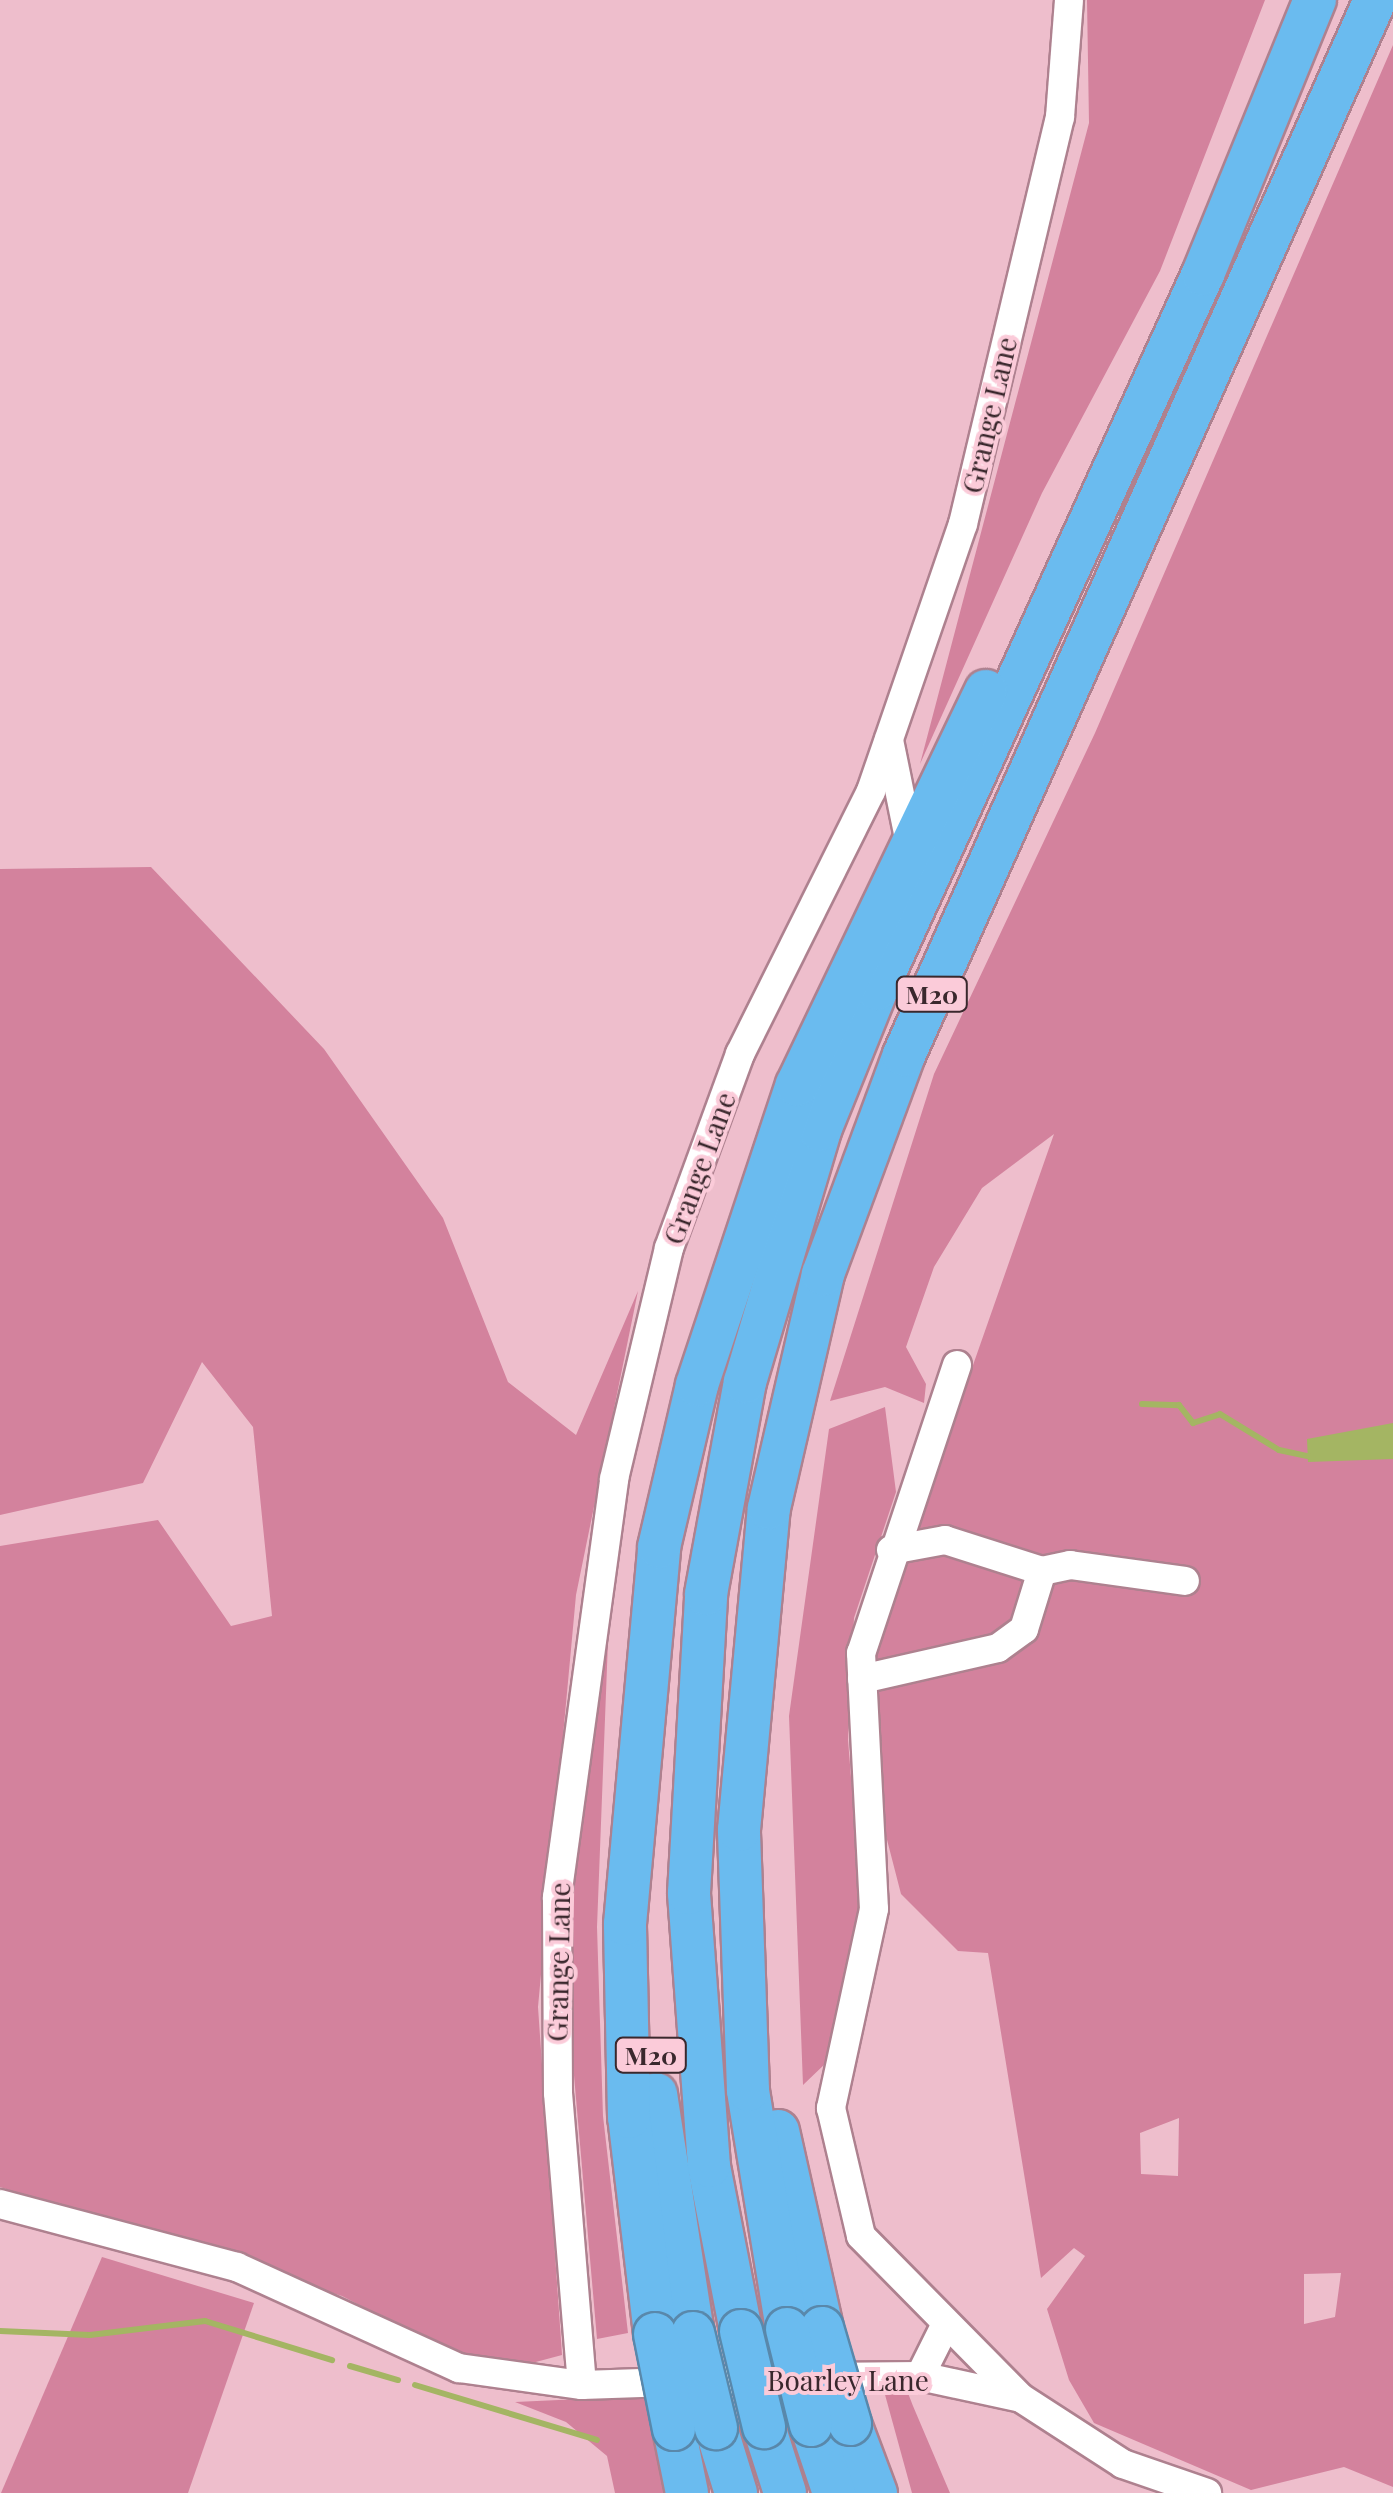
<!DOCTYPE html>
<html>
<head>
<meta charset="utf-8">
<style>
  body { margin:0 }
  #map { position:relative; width:1393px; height:2493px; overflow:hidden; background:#eebecc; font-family:"Playfair Display",serif }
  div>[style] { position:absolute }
  .green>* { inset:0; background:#d3829d }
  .water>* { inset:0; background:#a4b563 }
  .stream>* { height:6px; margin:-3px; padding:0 3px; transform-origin:3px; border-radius:3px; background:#a4b563 }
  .roads { filter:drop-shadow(2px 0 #ae818f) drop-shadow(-2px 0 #ae818f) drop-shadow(0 2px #ae818f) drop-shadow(0 -2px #ae818f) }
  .minor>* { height:28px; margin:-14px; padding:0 14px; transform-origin:14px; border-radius:14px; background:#fff }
  .highway>* { height:42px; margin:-21px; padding:0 21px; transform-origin:21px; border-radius:21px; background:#6abbef }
  .bridges { filter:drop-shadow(2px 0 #5988ab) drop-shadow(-2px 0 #5988ab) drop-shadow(0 2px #5988ab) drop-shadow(0 -2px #5988ab) }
  .highway-bridge>* { height:42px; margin:-21px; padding:0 21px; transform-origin:21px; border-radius:21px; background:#6abbef }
  span { translate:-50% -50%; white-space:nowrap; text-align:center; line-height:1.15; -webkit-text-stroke:8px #fbcbd9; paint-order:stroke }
  .shield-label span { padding:2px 8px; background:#fbcbd9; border:2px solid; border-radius:8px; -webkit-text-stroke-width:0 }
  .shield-label { font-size:25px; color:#3a282d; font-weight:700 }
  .street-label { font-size:28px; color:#3a282d }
</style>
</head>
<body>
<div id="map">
  <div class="green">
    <div style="clip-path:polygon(1087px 0,1265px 0,1160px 271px,1042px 493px,920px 764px,1089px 123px)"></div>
    <div style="clip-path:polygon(evenodd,1393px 45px,1393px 2487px,1344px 2467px,1251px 2490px,1094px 2423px,1069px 2380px,1047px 2309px,1085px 2256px,1074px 2248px,1041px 2278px,988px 1953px,958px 1951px,901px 1894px,876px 1797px,870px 1659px,1054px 1134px,982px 1188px,934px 1267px,906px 1347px,926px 1384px,924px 1403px,885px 1387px,830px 1401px,934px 1074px,1095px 733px,1393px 45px,1179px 2118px,1178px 2176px,1141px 2174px,1140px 2133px,1179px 2118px,1393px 45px,1341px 2273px,1335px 2317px,1304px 2324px,1304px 2274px,1341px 2273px)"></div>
    <div style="clip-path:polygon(151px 867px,324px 1049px,443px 1218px,508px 1382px,576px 1435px,638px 1291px,576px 1595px,538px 2007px,562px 2355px,517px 2367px,464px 2359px,342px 2296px,0 2187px,0 1546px,158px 1520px,231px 1626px,272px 1616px,253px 1427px,202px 1362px,143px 1483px,0 1515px,0 869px)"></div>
    <div style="clip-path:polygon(885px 1407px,896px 1492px,854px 1618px,848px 1740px,862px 1913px,827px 2062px,803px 2085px,789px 1716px,829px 1429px)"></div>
    <div style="clip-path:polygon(609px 1615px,597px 1927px,603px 2116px,628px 2333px,597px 2339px,569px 2018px,577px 1783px)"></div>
    <div style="clip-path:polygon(102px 2257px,254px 2303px,188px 2493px,1px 2493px)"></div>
    <div style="clip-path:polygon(906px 2388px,913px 2406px,950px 2493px,912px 2493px,884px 2391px)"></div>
    <div style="clip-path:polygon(646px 2396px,668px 2493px,615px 2493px,607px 2456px,566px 2422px,515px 2402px)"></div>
  </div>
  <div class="water">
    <div style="clip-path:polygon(1393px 1423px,1393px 1459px,1308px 1462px,1307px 1439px)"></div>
  </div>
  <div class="stream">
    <div style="left:1142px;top:1404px;width:37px;rotate:2deg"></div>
    <div style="left:1179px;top:1405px;width:23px;rotate:52deg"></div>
    <div style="left:1193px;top:1423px;width:28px;rotate:-18deg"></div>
    <div style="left:1220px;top:1414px;width:69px;rotate:31.4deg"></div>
    <div style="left:1279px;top:1450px;width:34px;rotate:12deg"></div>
    <div style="left:0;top:2331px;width:90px;rotate:2.5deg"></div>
    <div style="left:90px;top:2335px;width:116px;rotate:-6.9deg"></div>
    <div style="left:205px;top:2321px;width:133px;rotate:17.1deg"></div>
    <div style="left:350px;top:2366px;width:50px;rotate:16.3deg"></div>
    <div style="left:415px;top:2385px;width:190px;rotate:16.8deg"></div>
  </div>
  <div class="roads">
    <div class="minor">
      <div style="left:889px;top:740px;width:100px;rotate:78.5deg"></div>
      <div style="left:957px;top:1365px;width:304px;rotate:108.4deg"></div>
      <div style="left:861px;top:1653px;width:256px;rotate:87.1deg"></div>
      <div style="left:874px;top:1909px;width:204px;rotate:102.2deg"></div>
      <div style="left:831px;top:2108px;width:131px;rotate:76.8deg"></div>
      <div style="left:861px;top:2236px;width:226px;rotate:45.4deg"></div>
      <div style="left:891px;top:1550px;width:55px;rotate:-10.5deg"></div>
      <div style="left:945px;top:1540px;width:102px;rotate:17.7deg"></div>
      <div style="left:1042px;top:1571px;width:29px;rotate:-12deg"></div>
      <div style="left:1070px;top:1565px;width:116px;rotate:7.9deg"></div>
      <div style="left:862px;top:1679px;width:139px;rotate:-12.8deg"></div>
      <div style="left:998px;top:1648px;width:32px;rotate:-36deg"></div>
      <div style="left:1024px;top:1629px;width:61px;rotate:-72.8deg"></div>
      <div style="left:0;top:2204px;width:245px;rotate:14.9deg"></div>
      <div style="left:237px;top:2267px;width:244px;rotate:24.5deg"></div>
      <div style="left:459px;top:2368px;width:124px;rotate:7.9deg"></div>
      <div style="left:582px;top:2385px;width:185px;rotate:-1.9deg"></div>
      <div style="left:920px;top:2376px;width:58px;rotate:-63.4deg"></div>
      <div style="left:820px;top:2377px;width:100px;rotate:-0.6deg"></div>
      <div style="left:920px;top:2376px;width:103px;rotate:12.3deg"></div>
      <div style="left:1021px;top:2398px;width:121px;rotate:32.9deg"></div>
      <div style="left:1123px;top:2464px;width:89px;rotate:19deg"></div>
      <div style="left:582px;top:2385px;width:293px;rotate:-94.7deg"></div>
      <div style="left:558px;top:2093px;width:196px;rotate:-90.3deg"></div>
      <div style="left:557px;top:1897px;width:422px;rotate:-82.2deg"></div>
      <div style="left:614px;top:1479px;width:237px;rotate:-76.6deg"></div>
      <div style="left:669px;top:1248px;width:207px;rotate:-69.9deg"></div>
      <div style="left:740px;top:1054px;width:294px;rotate:-63.5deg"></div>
      <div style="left:871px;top:791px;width:282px;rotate:-71deg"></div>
      <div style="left:963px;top:524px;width:418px;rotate:-76.6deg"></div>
      <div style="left:1060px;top:117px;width:117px;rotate:-85.6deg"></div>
    </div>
    <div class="highway">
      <div style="left:656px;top:2094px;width:242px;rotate:81.2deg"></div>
      <div style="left:778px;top:2131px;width:202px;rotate:77.4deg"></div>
      <div style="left:787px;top:2329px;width:242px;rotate:-99.3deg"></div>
      <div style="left:748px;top:2090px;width:260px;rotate:-92deg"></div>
      <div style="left:739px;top:1830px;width:323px;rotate:-84.7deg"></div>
      <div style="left:769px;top:1508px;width:240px;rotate:-77deg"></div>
      <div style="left:823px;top:1274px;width:233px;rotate:-69.7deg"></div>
      <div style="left:904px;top:1055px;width:1155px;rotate:-65.94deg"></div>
      <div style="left:741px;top:2331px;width:168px;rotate:-101deg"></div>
      <div style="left:709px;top:2166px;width:274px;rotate:-94.2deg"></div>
      <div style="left:689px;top:1893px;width:299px;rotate:-86.7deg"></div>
      <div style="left:706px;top:1594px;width:216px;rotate:-79.6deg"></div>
      <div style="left:745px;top:1382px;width:263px;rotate:-73.4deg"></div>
      <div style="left:820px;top:1130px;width:152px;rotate:-68deg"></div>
      <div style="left:877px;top:989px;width:786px;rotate:-65.49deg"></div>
      <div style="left:1203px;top:274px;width:296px;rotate:-67.8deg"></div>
      <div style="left:655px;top:2334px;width:219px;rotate:-96.8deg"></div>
      <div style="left:629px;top:2117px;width:193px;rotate:-91.2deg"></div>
      <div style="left:625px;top:1924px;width:379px;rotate:-84.8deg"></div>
      <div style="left:659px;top:1547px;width:166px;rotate:-76.8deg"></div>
      <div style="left:697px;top:1385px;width:316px;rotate:-71.6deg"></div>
      <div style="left:797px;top:1085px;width:437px;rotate:-64.4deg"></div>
      <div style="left:850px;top:2424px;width:74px;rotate:69.4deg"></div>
      <div style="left:811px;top:2425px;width:72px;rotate:71.3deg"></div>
      <div style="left:764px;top:2427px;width:69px;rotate:72.3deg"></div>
      <div style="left:716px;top:2428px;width:68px;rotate:72.9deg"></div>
      <div style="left:674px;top:2429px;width:65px;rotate:78.5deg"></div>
    </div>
  </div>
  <div class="bridges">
    <div class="highway-bridge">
      <div style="left:822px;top:2328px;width:100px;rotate:73.7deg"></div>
      <div style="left:787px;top:2329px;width:99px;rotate:76deg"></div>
      <div style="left:741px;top:2331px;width:99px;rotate:76.5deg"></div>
      <div style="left:693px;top:2333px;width:98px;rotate:76.4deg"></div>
      <div style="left:655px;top:2334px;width:97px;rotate:78.7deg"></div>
    </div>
  </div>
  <div class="shield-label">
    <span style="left:932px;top:994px">M20</span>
    <span style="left:651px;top:2055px">M20</span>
  </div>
  <div class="street-label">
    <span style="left:989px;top:415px;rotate:-77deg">Grange Lane</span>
    <span style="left:699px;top:1168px;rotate:-70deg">Grange Lane</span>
    <span style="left:558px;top:1962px;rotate:-89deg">Grange Lane</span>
    <span style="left:848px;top:2380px">Boarley Lane</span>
  </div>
</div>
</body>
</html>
